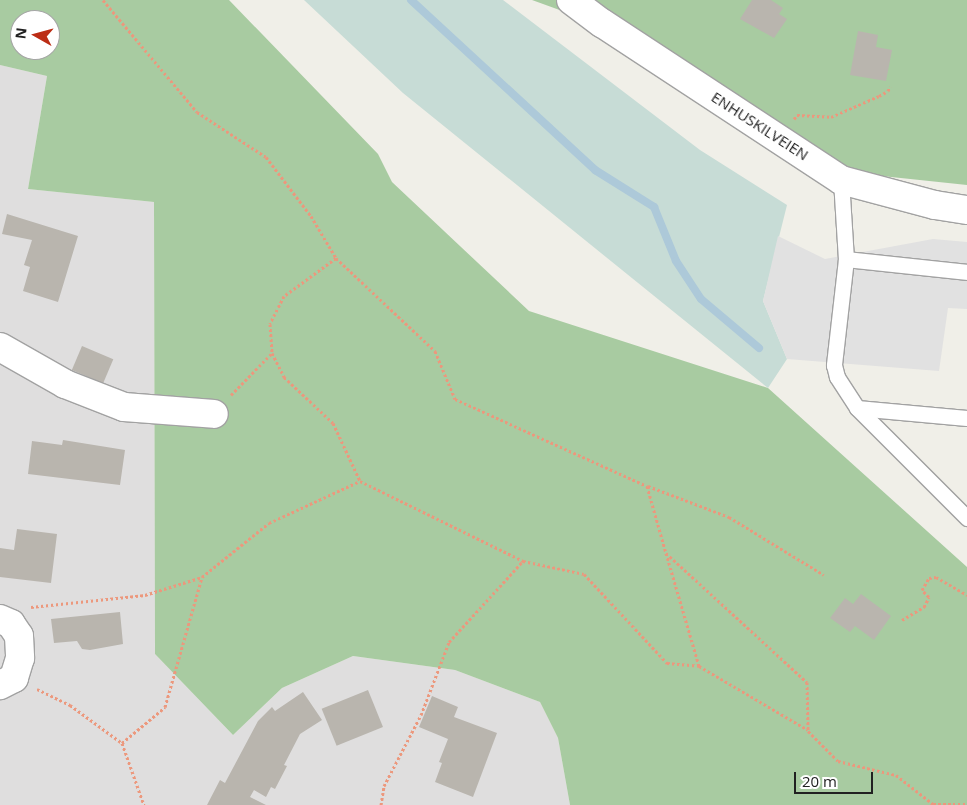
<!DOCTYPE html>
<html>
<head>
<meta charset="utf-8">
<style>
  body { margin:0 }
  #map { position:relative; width:967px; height:805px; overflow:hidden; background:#f0efe8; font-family:"Open Sans",sans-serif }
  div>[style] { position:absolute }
  .residential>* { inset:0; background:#dfdede }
  .forest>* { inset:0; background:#a8cba1 }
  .wetland>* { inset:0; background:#c7dcd6 }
  .parking>* { inset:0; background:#e1e1e1 }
  .stream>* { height:8px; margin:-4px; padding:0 4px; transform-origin:4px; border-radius:4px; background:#adc9d9 }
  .building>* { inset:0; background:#b9b5ae; transform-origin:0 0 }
  .path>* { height:3px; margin-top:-1.5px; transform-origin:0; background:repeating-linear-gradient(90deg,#ec987d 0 2.5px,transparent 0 5px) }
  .roads { filter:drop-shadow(1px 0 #a2a2a2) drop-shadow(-1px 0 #a2a2a2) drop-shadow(0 1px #a2a2a2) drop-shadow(0 -1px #a2a2a2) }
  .service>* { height:15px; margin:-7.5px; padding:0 7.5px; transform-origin:7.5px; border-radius:7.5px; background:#fff }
  .minor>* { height:28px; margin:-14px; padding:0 14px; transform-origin:14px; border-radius:14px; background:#fff }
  span { translate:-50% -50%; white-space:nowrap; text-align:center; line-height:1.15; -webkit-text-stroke:5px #fff; paint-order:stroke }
  .street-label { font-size:15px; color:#212121 }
  .north { position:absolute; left:10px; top:10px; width:50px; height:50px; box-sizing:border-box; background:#fff; border:1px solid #a6a6a6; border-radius:50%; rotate:277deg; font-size:14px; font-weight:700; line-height:20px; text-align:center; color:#212121 }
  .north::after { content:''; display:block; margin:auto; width:18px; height:22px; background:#bc2d15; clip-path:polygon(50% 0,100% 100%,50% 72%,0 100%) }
  .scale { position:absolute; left:794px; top:772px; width:79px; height:22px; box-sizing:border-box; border:2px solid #212121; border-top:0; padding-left:6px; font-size:15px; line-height:18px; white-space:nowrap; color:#212121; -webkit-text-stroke:4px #fff; paint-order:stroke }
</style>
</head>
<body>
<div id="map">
  <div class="residential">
    <div style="clip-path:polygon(0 65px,47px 76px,28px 189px,154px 202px,155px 654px,233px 735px,282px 688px,353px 656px,455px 670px,540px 702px,558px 738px,570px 805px,0 805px)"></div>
  </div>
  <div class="forest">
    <div style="clip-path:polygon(evenodd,0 0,229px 0,378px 154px,392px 182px,529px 311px,768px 388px,967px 567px,967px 805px,570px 805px,558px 738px,540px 702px,455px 670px,353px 656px,282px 688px,233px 735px,155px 654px,154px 202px,28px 189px,47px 76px,0 65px,0 0,20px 20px,50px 20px,50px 50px,20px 50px,20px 20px)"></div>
    <div style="clip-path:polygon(532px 0,967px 0,967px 185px,844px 172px,656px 45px)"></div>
  </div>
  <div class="wetland">
    <div style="clip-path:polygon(304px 0,503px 0,700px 150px,787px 205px,763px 301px,787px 359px,768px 388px,403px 93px)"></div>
  </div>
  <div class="parking">
    <div style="clip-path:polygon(778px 236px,825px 259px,933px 239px,967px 242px,967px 309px,948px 308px,939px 371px,787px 359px,763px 301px)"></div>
  </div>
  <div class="stream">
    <div style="left:411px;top:0;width:251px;rotate:42.7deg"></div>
    <div style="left:595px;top:170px;width:70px;rotate:32.1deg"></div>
    <div style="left:654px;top:207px;width:58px;rotate:67.8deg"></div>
    <div style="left:676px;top:261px;width:45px;rotate:56.7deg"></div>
    <div style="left:701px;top:299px;width:76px;rotate:40.2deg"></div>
  </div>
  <div class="building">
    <div style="clip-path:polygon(752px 0,771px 0,783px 8px,779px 14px,787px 19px,774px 38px,740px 19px)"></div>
    <div style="clip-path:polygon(858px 31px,878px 35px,876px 47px,892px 50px,886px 81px,850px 75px)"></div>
    <div style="clip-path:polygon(7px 214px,78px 236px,58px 302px,23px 291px,30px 267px,24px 265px,32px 240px,2px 234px)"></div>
    <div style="left:82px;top:346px;width:34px;height:26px;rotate:23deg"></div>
    <div style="clip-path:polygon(63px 440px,125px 450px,120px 485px,28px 474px,32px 441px,62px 445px)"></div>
    <div style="clip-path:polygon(17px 529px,57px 534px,51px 583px,0 577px,0 548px,14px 550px)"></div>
    <div style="clip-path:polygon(861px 594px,891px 616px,874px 640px,855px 626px,850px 632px,830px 618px,845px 598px,853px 604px)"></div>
    <div style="clip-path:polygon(120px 612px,123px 644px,90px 650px,82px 649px,77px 641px,54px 643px,51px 619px)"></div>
    <div style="left:368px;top:690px;width:40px;height:50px;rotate:68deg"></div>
    <div style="clip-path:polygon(303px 692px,322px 720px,300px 734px,284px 765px,287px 766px,275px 789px,271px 787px,266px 797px,254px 790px,250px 797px,266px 805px,207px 805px,220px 780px,225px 783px,258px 721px,272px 707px,275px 711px)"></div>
    <div style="clip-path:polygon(432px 696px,458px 707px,454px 717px,497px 733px,473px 797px,435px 782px,442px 763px,439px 762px,448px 739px,419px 727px)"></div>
  </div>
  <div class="path">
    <div style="left:103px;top:0;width:146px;rotate:50deg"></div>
    <div style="left:197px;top:112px;width:82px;rotate:33.1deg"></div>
    <div style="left:266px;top:157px;width:74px;rotate:52.7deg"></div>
    <div style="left:311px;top:216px;width:49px;rotate:59.2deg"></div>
    <div style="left:336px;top:258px;width:136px;rotate:43.2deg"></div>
    <div style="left:435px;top:351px;width:52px;rotate:67.4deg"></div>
    <div style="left:455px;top:399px;width:211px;rotate:24.4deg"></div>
    <div style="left:647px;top:486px;width:70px;rotate:74.2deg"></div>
    <div style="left:666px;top:553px;width:191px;rotate:42.5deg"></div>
    <div style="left:807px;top:682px;width:49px;rotate:88.8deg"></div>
    <div style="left:808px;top:731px;width:42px;rotate:45deg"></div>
    <div style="left:838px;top:761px;width:60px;rotate:13.6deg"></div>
    <div style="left:896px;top:775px;width:47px;rotate:38.1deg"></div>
    <div style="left:933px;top:804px;width:34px"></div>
    <div style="left:794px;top:119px;width:5px;rotate:-53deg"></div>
    <div style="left:797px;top:115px;width:34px;rotate:3deg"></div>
    <div style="left:831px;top:117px;width:52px;rotate:-23.6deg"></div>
    <div style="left:879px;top:96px;width:10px;rotate:-29deg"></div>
    <div style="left:888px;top:91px;width:5px;rotate:-68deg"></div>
    <div style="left:336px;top:258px;width:64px;rotate:143.8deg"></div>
    <div style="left:284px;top:296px;width:31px;rotate:117deg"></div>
    <div style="left:270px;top:324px;width:29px;rotate:86deg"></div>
    <div style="left:272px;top:353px;width:27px;rotate:63deg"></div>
    <div style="left:284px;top:377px;width:67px;rotate:43.2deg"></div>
    <div style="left:333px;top:423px;width:64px;rotate:65deg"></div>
    <div style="left:231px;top:395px;width:59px;rotate:-45.7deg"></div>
    <div style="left:648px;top:486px;width:87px;rotate:20.9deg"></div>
    <div style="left:729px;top:517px;width:111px;rotate:31.4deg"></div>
    <div style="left:666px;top:553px;width:118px;rotate:73.7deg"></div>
    <div style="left:31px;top:607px;width:115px;rotate:-6deg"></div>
    <div style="left:145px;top:595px;width:60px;rotate:-17.5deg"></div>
    <div style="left:902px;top:620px;width:26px;rotate:-31deg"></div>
    <div style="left:924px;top:607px;width:11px;rotate:-63deg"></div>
    <div style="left:929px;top:597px;width:10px;rotate:-135deg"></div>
    <div style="left:922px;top:590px;width:14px;rotate:-60deg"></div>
    <div style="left:929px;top:578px;width:7px;rotate:-8deg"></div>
    <div style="left:936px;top:577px;width:36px;rotate:30deg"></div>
    <div style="left:37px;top:689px;width:37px;rotate:26deg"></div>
    <div style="left:70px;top:705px;width:64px;rotate:36.2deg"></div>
    <div style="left:122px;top:743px;width:66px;rotate:70.5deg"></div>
    <div style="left:122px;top:743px;width:56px;rotate:-39.9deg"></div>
    <div style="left:165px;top:707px;width:135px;rotate:-74.1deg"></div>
    <div style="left:202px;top:577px;width:86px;rotate:-38.9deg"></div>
    <div style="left:269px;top:523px;width:100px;rotate:-24.8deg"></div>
    <div style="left:360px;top:481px;width:182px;rotate:26.1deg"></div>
    <div style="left:523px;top:561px;width:62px;rotate:12deg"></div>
    <div style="left:584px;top:574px;width:122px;rotate:47deg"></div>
    <div style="left:667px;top:663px;width:32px;rotate:5deg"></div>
    <div style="left:699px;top:666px;width:126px;rotate:30.4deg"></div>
    <div style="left:381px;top:805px;width:19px;rotate:-81deg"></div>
    <div style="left:384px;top:786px;width:80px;rotate:-62.5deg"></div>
    <div style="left:421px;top:715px;width:78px;rotate:-69deg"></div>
    <div style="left:449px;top:642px;width:110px;rotate:-47.6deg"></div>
  </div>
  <div class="roads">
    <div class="service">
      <div style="left:841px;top:180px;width:79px;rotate:86.4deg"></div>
      <div style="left:846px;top:259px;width:107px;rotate:96.5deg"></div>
      <div style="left:834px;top:365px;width:12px;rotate:76deg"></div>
      <div style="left:837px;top:377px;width:37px;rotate:57deg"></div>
      <div style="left:857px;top:408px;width:156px;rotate:45deg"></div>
      <div style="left:846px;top:259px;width:122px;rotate:6.1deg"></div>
      <div style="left:857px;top:408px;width:110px;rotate:5.2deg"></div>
    </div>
    <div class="minor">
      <div style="left:571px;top:0;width:39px;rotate:37deg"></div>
      <div style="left:602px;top:23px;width:286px;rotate:33.3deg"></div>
      <div style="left:841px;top:180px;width:97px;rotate:14.9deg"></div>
      <div style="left:935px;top:205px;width:32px;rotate:9deg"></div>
      <div style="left:0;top:347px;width:75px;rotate:29.6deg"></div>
      <div style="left:65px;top:384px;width:63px;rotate:21.3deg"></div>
      <div style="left:124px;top:407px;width:90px;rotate:4.4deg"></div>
      <div style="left:0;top:619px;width:12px;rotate:24deg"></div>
      <div style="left:11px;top:624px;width:14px;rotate:56deg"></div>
      <div style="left:19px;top:636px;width:22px;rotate:87deg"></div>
      <div style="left:20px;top:658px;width:21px;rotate:107deg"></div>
      <div style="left:14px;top:678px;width:16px;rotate:153deg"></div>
    </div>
  </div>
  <div class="street-label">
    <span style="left:760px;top:126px;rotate:33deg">ENHUSKILVEIEN</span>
  </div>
  <div class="north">N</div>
  <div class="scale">20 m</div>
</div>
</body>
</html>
